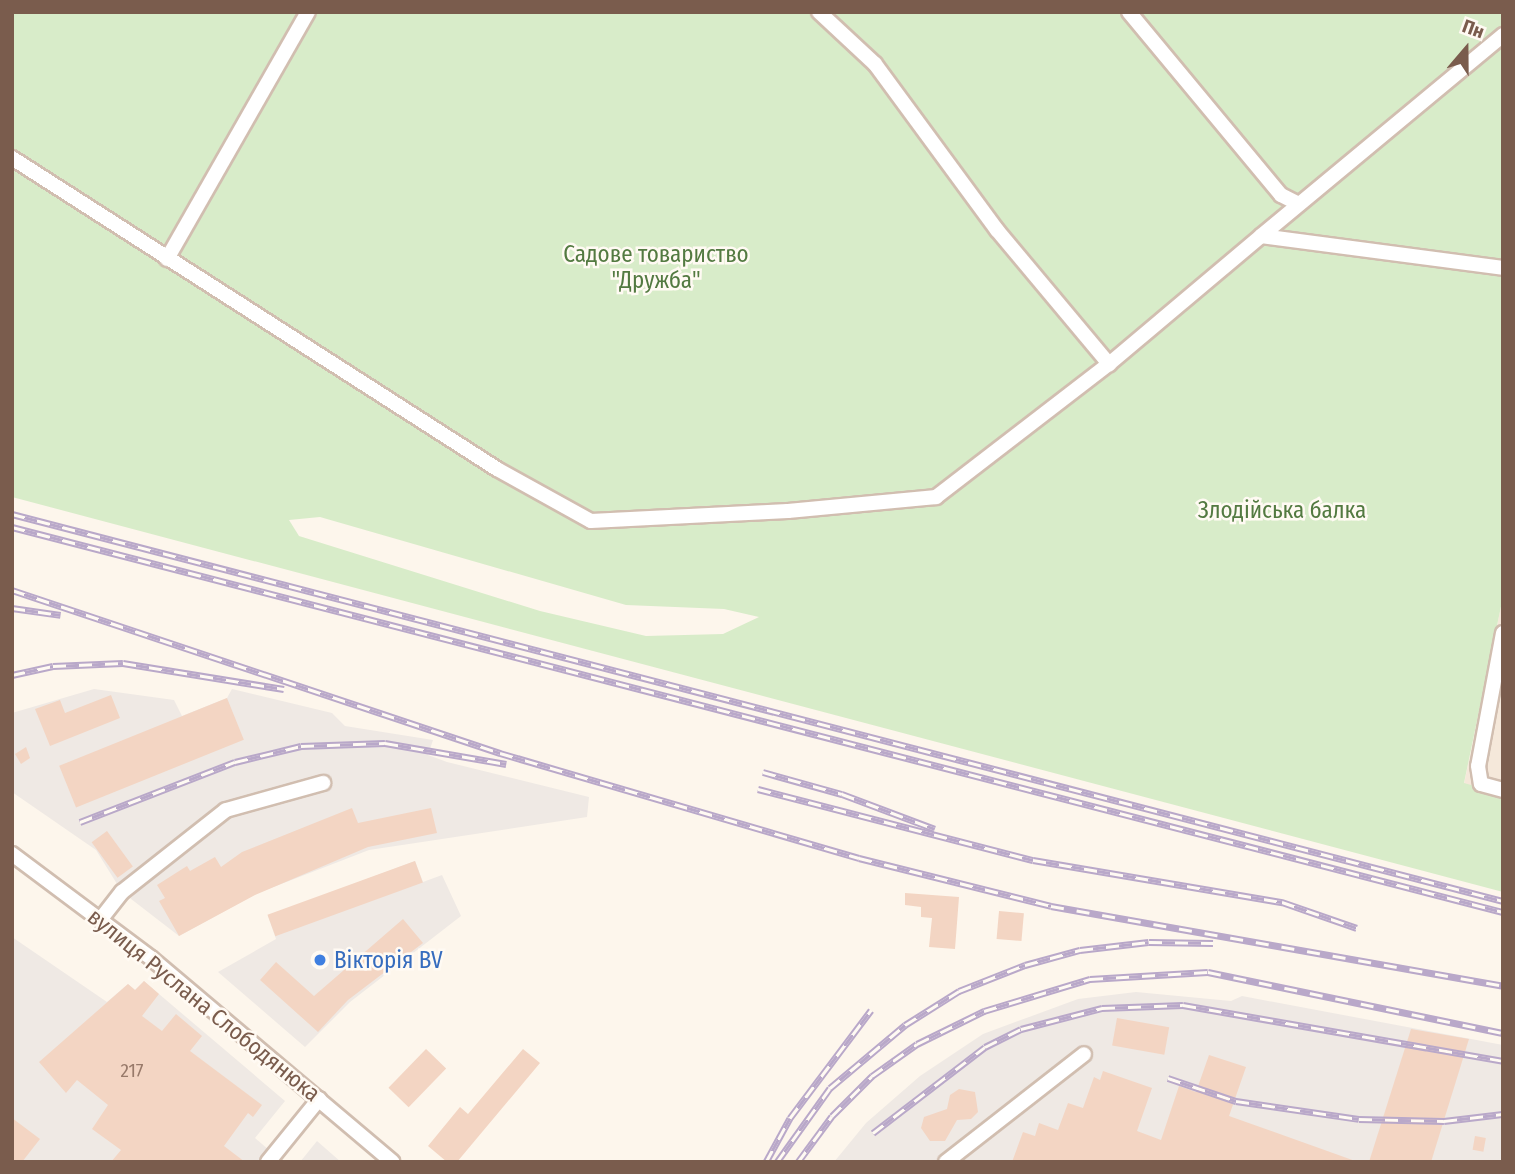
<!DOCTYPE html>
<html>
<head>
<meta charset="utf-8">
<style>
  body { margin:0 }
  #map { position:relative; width:1515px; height:1174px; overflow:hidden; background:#fdf6ec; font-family:"Fira Sans Condensed",sans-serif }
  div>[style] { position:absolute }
  .residential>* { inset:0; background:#f5e8da }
  .industrial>* { inset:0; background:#efe9e4 }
  .green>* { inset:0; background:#d8ecc9 }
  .building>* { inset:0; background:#f3d5c3; transform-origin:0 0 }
  .roads { filter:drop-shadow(2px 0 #d1beb0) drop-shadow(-2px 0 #d1beb0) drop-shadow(0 2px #d1beb0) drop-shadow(0 -2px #d1beb0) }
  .minor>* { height:14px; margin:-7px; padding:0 7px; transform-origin:7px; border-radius:7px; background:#fff }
  .rail>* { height:7px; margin-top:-3.5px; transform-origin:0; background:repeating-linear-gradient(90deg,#fffaf3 0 13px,#b9a8c9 0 26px); box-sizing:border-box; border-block:2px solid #b9a8c9 }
  .dots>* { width:19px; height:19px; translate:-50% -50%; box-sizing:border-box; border:4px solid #fffaf3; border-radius:50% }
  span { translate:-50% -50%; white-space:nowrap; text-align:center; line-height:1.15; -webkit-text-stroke:5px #fffaf3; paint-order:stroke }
  .number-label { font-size:19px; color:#987a6a }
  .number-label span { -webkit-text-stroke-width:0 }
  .park-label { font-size:23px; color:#537a41 }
  .shop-label { font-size:23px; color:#366cbe }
  .left { translate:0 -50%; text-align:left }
  .street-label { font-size:23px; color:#7a5c4d }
  .frame { position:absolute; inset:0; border:14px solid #7a5c4d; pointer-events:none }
  .north { position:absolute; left:1431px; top:14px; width:70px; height:70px; -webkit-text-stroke:5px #fffaf3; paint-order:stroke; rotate:20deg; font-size:19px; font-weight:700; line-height:28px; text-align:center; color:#7a5c4d }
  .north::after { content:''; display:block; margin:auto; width:24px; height:32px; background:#7a5c4d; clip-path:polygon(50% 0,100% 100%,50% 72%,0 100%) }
</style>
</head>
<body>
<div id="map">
  <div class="residential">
    <div style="clip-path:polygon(1503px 597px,1503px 794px,1464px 784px)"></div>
  </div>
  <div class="industrial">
    <div style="clip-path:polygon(94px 689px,174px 700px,182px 716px,227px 698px,232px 689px,332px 713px,345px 726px,433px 740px,428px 755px,447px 762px,589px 797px,587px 817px,369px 850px,258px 893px,179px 936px,122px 892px,96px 850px,12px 792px,12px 713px)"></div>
    <div style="clip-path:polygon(415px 861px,423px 882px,442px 875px,461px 916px,350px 1002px,305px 1047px,218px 972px,276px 939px,268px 916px)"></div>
    <div style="clip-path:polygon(12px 937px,107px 1002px,128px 984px,135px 990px,144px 981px,159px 994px,285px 1101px,255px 1138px,283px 1162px,12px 1162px)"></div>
    <div style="clip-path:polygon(1136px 992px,1231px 1001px,1242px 996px,1503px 1045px,1503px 1162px,834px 1162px,866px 1123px,920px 1076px,983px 1034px,1078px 999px)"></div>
    <div style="clip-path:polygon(317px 1141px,341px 1162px,300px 1162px)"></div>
  </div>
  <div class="green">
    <div style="clip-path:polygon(evenodd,12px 12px,1503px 12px,1503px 597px,1464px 783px,1503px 794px,1503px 892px,12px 497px,12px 12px,320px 517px,626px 605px,724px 609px,759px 617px,723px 634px,646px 636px,540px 611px,299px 536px,289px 520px,320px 517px)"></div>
  </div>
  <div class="building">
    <div style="clip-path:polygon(111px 695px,120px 718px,50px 746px,35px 709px,60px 700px,65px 713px)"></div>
    <div style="left:227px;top:698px;width:45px;height:181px;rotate:68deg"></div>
    <div style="clip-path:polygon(26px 747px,30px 758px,21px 764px,15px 754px)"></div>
    <div style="clip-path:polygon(352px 808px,358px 823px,431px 808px,437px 833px,368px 847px,255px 895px,179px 936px,159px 901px,165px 898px,157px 885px,187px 866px,190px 871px,215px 857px,221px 867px,242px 852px)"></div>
    <div style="left:107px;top:831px;width:44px;height:19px;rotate:54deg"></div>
    <div style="left:415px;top:861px;width:23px;height:157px;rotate:70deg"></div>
    <div style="clip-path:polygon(905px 893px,959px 897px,955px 949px,929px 947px,932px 918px,921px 917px,921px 907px,905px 905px)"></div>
    <div style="left:999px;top:911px;width:25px;height:28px;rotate:5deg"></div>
    <div style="clip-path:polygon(403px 919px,423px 943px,348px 1000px,318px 1032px,260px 980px,276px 962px,314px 996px)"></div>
    <div style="clip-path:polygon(144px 981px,159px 994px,142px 1016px,162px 1031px,176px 1014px,202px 1036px,190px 1051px,262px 1105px,253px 1117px,248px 1113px,224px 1146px,245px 1162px,111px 1162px,121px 1150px,92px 1129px,108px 1105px,77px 1080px,66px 1093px,39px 1062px,128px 984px,135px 990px)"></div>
    <div style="left:1117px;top:1018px;width:53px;height:28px;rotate:10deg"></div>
    <div style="clip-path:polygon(1411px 1029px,1469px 1039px,1431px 1162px,1369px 1162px)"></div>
    <div style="left:426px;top:1049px;width:28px;height:54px;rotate:44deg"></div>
    <div style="clip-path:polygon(523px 1049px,540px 1063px,457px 1162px,447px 1162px,428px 1146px,460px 1107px,468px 1114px)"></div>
    <div style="clip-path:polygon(1209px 1055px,1246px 1067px,1229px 1116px,1358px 1162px,1012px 1162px,1023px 1132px,1035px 1136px,1039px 1123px,1058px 1130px,1068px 1103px,1083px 1108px,1094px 1077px,1100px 1080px,1103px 1071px,1152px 1088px,1137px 1131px,1161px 1140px,1179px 1086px,1196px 1092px)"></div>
    <div style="clip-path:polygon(959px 1089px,975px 1092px,978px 1112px,971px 1119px,957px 1120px,945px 1141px,930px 1141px,921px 1128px,924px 1117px,947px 1109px,950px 1095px)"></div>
    <div style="clip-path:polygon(12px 1118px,40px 1139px,22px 1162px,12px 1162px)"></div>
    <div style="left:1475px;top:1136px;width:11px;height:14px;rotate:10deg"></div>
  </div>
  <div class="roads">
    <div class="minor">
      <div style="left:819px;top:12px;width:76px;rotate:42.9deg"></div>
      <div style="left:875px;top:64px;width:206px;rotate:53.7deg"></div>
      <div style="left:997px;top:230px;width:175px;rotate:50.1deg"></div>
      <div style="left:1129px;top:12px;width:238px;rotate:50.3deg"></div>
      <div style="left:1281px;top:195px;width:20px;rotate:27deg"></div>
      <div style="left:12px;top:158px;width:576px;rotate:32.67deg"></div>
      <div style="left:497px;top:469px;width:107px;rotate:29deg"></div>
      <div style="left:591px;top:521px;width:197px;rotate:-2.9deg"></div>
      <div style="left:788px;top:511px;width:149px;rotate:-5.4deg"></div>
      <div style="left:936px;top:497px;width:218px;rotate:-37.6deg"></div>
      <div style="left:1109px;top:364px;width:199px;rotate:-40.1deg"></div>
      <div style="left:1261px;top:236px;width:244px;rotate:7.5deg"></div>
      <div style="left:1261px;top:236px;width:315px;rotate:-39.7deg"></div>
      <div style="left:167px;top:259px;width:284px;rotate:-60.3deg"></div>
      <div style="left:1503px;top:633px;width:135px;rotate:100.6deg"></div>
      <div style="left:1478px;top:766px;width:18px;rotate:81deg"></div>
      <div style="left:1481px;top:784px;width:23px;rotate:15deg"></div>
      <div style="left:12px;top:854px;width:174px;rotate:36.8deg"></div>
      <div style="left:151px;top:958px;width:316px;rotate:40.2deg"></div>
      <div style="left:100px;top:920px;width:36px;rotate:-52deg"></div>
      <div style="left:122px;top:892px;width:132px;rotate:-38.3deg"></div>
      <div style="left:226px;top:810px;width:101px;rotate:-15.6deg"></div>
      <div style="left:268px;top:1162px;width:81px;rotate:-51deg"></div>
      <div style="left:946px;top:1162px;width:175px;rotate:-38deg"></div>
    </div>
  </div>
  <div class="rail">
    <div style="left:12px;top:514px;width:1540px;rotate:14.55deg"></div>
    <div style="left:12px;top:527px;width:1540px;rotate:14.48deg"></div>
    <div style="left:12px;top:590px;width:515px;rotate:18.47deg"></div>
    <div style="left:500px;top:753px;width:374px;rotate:16.3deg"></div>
    <div style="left:859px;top:858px;width:198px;rotate:14deg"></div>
    <div style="left:1051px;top:906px;width:459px;rotate:10deg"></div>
    <div style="left:12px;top:608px;width:49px;rotate:8.1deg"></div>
    <div style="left:12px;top:675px;width:42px;rotate:-12.4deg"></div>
    <div style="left:53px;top:666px;width:70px;rotate:-2.5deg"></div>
    <div style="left:123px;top:663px;width:163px;rotate:9.2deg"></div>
    <div style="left:763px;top:772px;width:82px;rotate:15.6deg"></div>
    <div style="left:842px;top:794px;width:99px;rotate:20.6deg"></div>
    <div style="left:758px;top:789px;width:284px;rotate:14.5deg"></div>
    <div style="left:1033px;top:860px;width:253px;rotate:9.6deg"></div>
    <div style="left:1282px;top:902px;width:79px;rotate:19.1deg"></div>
    <div style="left:80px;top:822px;width:166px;rotate:-21.2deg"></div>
    <div style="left:235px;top:762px;width:68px;rotate:-13.6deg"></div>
    <div style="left:301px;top:746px;width:84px;rotate:-2deg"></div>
    <div style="left:385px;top:743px;width:123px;rotate:9.8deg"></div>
    <div style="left:1168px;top:1078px;width:72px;rotate:18.7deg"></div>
    <div style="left:1236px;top:1101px;width:124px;rotate:8.3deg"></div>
    <div style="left:1359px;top:1119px;width:85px;rotate:1.3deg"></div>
    <div style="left:1444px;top:1121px;width:59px;rotate:-6.8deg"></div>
    <div style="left:873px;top:1133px;width:141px;rotate:-37.5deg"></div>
    <div style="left:985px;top:1047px;width:40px;rotate:-26.6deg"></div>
    <div style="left:1021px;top:1029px;width:84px;rotate:-14.5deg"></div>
    <div style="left:1102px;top:1008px;width:81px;rotate:-2.1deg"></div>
    <div style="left:1183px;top:1005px;width:325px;rotate:9.9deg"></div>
    <div style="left:766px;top:1162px;width:50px;rotate:-61.4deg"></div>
    <div style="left:790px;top:1118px;width:135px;rotate:-53.1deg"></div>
    <div style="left:777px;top:1162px;width:91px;rotate:-54.4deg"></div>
    <div style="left:830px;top:1088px;width:98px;rotate:-40deg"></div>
    <div style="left:905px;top:1025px;width:64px;rotate:-32.2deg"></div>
    <div style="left:959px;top:991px;width:71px;rotate:-21.5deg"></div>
    <div style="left:1025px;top:965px;width:57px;rotate:-15.3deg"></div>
    <div style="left:1080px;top:950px;width:69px;rotate:-6.6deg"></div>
    <div style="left:1149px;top:942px;width:64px;rotate:0.9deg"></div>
    <div style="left:798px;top:1162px;width:57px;rotate:-53.5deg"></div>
    <div style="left:832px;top:1116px;width:57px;rotate:-45deg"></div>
    <div style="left:872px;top:1076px;width:55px;rotate:-35.4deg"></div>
    <div style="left:917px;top:1044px;width:75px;rotate:-26.2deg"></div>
    <div style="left:984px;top:1011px;width:111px;rotate:-16.8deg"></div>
    <div style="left:1090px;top:979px;width:118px;rotate:-3.4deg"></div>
    <div style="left:1208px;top:972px;width:301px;rotate:11.7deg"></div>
  </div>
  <div class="dots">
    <div style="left:320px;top:960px;background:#3f7fe0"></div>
  </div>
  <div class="number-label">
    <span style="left:132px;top:1071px">217</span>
  </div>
  <div class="park-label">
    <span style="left:656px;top:267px">Садове товариство<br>"Дружба"</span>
    <span style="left:1282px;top:510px">Злодійська балка</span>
  </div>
  <div class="shop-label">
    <span class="left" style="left:334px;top:960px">Вікторія BV</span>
  </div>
  <div class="street-label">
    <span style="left:204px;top:1005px;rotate:39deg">вулиця Руслана Слободянюка</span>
  </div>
  <div class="frame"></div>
  <div class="north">Пн</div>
</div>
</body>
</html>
